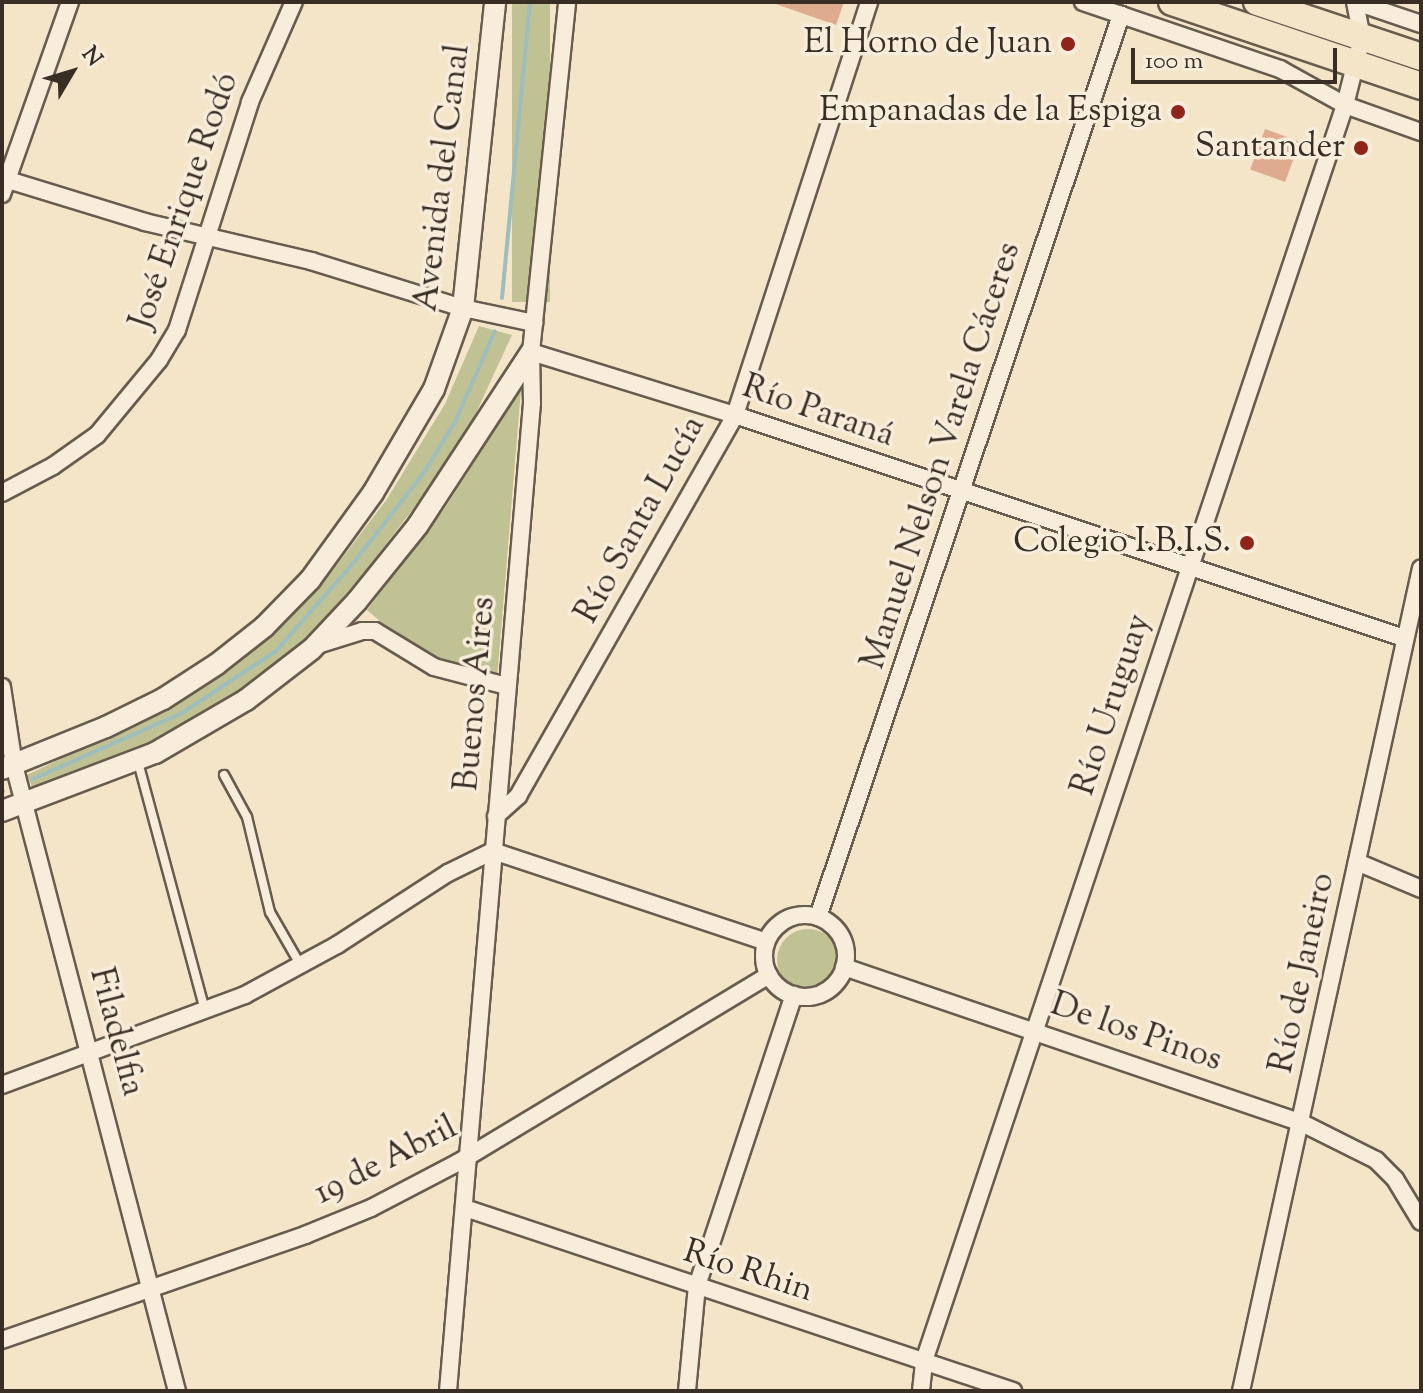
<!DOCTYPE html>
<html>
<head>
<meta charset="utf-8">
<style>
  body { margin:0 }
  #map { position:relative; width:1423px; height:1393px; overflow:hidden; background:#f4e4c8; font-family:"Sorts Mill Goudy",serif }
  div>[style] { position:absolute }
  .green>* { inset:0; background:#c0c293; transform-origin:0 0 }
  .round { border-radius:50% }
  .stream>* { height:4px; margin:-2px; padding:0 2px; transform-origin:2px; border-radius:2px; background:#9ebdbd }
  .building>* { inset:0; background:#deab8e; transform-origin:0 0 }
  .roads { filter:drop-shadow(2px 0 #675c4d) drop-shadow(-2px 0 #675c4d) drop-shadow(0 2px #675c4d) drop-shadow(0 -2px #675c4d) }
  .service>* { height:8px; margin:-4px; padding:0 4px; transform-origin:4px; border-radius:4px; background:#f8eddb }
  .minor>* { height:16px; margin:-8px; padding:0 8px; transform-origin:8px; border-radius:8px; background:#f8eddb }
  .minor>.ring { margin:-8px; padding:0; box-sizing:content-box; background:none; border:16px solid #f8eddb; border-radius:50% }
  .tertiary>* { height:20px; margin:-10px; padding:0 10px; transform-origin:10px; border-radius:10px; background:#f8eddb }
  .primary>* { height:26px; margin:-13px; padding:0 13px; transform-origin:13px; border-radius:13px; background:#f4e4c8 }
  .dots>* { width:22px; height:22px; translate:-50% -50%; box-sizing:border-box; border:4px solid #f8eddb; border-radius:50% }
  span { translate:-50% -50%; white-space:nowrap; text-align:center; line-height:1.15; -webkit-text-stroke:7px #f8eddb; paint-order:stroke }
  .poi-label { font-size:34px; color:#382e24 }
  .right { translate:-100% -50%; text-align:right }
  .street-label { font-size:34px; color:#382e24 }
  .frame { position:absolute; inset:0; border:4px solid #382e24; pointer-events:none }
  .north { position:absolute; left:32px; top:32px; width:80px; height:80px; -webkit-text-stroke:6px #f8eddb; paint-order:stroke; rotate:52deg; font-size:22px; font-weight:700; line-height:32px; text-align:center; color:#382e24 }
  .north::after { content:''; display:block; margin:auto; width:28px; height:36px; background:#382e24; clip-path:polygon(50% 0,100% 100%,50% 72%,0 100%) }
  .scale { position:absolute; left:1131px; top:48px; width:206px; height:36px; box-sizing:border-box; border:4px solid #382e24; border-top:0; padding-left:10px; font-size:24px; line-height:28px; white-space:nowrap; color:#382e24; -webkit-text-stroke:6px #f8eddb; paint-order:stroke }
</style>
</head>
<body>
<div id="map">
  <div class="green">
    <div style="left:512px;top:2px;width:38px;height:300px"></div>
    <div style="clip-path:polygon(479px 326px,512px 335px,475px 415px,432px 484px,361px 577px,289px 658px,185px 728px,32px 787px,27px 775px,173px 705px,267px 640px,330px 574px,387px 499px,445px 404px)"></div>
    <div style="clip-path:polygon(521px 389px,497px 679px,429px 663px,367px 610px,445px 508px)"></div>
    <div class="round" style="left:777px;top:929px;width:62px;height:62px"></div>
  </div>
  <div class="stream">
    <div style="left:502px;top:298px;width:297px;rotate:-84.6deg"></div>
    <div style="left:33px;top:779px;width:163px;rotate:-23.9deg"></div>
    <div style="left:182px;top:713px;width:113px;rotate:-33.4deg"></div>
    <div style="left:276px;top:651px;width:113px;rotate:-48.6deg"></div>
    <div style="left:351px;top:566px;width:117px;rotate:-52deg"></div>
    <div style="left:423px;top:474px;width:61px;rotate:-58.4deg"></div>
    <div style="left:455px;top:422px;width:99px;rotate:-66.3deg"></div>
    <div style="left:2px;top:791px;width:1px"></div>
  </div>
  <div class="building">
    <div style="clip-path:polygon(770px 2px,844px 2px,836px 25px)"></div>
    <div style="left:1265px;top:129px;width:37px;height:43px;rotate:20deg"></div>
  </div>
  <div class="roads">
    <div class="service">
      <div style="left:138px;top:762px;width:258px;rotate:74.9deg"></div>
      <div style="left:224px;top:775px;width:48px;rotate:61.3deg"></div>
      <div style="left:247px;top:817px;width:98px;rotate:76.4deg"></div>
      <div style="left:270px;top:912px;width:62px;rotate:60.1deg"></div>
    </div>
    <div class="minor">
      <div style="left:1083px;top:2px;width:208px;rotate:18.8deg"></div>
      <div style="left:1280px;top:69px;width:74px;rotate:29deg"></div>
      <div style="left:1345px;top:105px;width:81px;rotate:19.6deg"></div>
      <div style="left:1356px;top:2px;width:69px;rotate:18.7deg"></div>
      <div style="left:2px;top:178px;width:150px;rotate:17.1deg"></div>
      <div style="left:145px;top:222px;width:171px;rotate:13.2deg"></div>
      <div style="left:311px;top:261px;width:159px;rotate:17.2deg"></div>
      <div style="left:463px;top:308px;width:73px;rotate:11.9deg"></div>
      <div style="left:2px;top:194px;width:204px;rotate:-70.5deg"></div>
      <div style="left:531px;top:352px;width:214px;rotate:17.2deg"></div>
      <div style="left:735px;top:415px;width:705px;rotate:18.43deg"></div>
      <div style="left:2px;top:493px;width:58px;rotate:-27.9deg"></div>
      <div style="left:53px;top:466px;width:54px;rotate:-35.2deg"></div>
      <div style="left:97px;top:435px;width:97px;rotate:-50.4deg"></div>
      <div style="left:159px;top:360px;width:35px;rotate:-59deg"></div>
      <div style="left:177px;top:330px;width:239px;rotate:-72.2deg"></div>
      <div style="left:250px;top:102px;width:109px;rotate:-66.3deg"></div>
      <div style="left:317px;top:645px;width:47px;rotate:-17.3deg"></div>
      <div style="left:362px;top:631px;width:13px"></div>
      <div style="left:375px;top:631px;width:69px;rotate:31.4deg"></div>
      <div style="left:434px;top:667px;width:75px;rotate:14.6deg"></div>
      <div style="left:2px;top:687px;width:79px;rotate:81.3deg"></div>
      <div style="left:14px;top:765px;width:647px;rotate:75.41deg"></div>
      <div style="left:496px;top:816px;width:30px;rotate:-42deg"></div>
      <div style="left:518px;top:796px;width:438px;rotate:-60.3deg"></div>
      <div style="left:735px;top:415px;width:434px;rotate:-72deg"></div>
      <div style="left:1357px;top:862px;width:69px;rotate:22.9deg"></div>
      <div class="ring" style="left:764px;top:915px;width:66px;height:66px"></div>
      <div style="left:818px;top:917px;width:952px;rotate:-71.43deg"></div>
      <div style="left:844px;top:967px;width:484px;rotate:18.8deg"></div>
      <div style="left:1302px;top:1123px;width:83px;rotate:26.6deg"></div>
      <div style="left:1376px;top:1160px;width:27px;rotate:45deg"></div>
      <div style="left:1395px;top:1179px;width:50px;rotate:58.8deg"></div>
      <div style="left:2px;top:1085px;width:259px;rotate:-20.3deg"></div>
      <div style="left:245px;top:995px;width:105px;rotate:-28.5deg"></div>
      <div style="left:337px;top:945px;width:132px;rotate:-33deg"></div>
      <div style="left:448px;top:873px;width:50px;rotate:-26.1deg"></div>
      <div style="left:493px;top:851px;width:288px;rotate:18.4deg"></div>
      <div style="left:465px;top:1208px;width:578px;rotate:18.47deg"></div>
      <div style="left:2px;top:1340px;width:321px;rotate:-19.1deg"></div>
      <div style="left:305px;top:1235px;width:71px;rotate:-22.2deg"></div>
      <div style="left:371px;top:1208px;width:99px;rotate:-27.6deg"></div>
      <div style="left:459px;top:1162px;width:362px;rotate:-31.1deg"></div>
      <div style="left:448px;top:1391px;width:992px;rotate:-85.14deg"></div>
      <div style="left:532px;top:403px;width:51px;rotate:-91.1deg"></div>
      <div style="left:531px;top:352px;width:352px;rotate:-84.1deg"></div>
      <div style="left:687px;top:1391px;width:105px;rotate:-84.6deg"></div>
      <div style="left:697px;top:1286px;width:307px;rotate:-71.6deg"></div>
      <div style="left:921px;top:1391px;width:30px;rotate:-84deg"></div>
      <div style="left:924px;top:1361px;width:1325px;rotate:-71.47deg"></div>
      <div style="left:1345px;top:105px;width:69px;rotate:-75.8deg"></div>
      <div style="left:1362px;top:38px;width:37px;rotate:-101deg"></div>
      <div style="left:1241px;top:1391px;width:842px;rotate:-77.66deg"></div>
    </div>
    <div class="tertiary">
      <div style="left:2px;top:769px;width:112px;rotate:-22deg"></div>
      <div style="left:106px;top:727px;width:64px;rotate:-26.2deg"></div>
      <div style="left:163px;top:699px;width:64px;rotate:-32.9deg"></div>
      <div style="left:217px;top:664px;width:60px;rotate:-38.2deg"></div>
      <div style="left:264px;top:627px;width:66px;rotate:-45.6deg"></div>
      <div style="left:310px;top:580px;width:107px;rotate:-54.1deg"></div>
      <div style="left:373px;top:493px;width:121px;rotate:-59.6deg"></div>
      <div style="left:434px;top:389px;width:86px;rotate:-70.3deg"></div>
      <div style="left:463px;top:308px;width:308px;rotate:-84deg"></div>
      <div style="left:2px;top:811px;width:164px;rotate:-20.8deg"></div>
      <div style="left:155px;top:753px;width:105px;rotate:-30.2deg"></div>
      <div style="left:246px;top:700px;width:83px;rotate:-37.7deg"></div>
      <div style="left:312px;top:649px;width:66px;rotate:-46.8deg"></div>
      <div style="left:357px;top:601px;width:97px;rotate:-51.2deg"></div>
      <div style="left:418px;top:525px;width:207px;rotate:-56.8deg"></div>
    </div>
    <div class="primary">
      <div style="left:1172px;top:2px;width:263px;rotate:18.6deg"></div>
      <div style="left:1257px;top:2px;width:173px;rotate:18.5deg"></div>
    </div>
  </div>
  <div class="dots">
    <div style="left:1068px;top:44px;background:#8f2418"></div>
    <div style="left:1178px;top:112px;background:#8f2418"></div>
    <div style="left:1361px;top:148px;background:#8f2418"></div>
    <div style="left:1247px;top:543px;background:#8f2418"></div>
  </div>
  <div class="poi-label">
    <span class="right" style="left:1052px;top:44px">El Horno de Juan</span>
    <span class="right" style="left:1162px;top:112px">Empanadas de la Espiga</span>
    <span class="right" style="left:1345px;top:148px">Santander</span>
    <span class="right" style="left:1231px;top:543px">Colegio I.B.I.S.</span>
  </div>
  <div class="street-label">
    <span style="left:443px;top:178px;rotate:-83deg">Avenida del Canal</span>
    <span style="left:185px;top:201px;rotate:-71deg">José Enrique Rodó</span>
    <span style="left:818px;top:412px;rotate:19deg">Río Paraná</span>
    <span style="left:942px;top:456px;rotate:-72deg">Manuel Nelson Varela Cáceres</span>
    <span style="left:641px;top:520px;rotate:-61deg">Río Santa Lucía</span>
    <span style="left:476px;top:694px;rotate:-85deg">Buenos Aires</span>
    <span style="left:1112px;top:705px;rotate:-72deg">Río Uruguay</span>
    <span style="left:1303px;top:973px;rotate:-78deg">Río de Janeiro</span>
    <span style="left:116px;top:1032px;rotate:75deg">Filadelfia</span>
    <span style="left:1136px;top:1033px;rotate:19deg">De los Pinos</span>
    <span style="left:386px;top:1161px;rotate:-27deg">19 de Abril</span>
    <span style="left:748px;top:1272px;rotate:18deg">Río Rhin</span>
  </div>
  <div class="frame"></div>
  <div class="north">N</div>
  <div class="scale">100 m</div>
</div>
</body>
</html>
